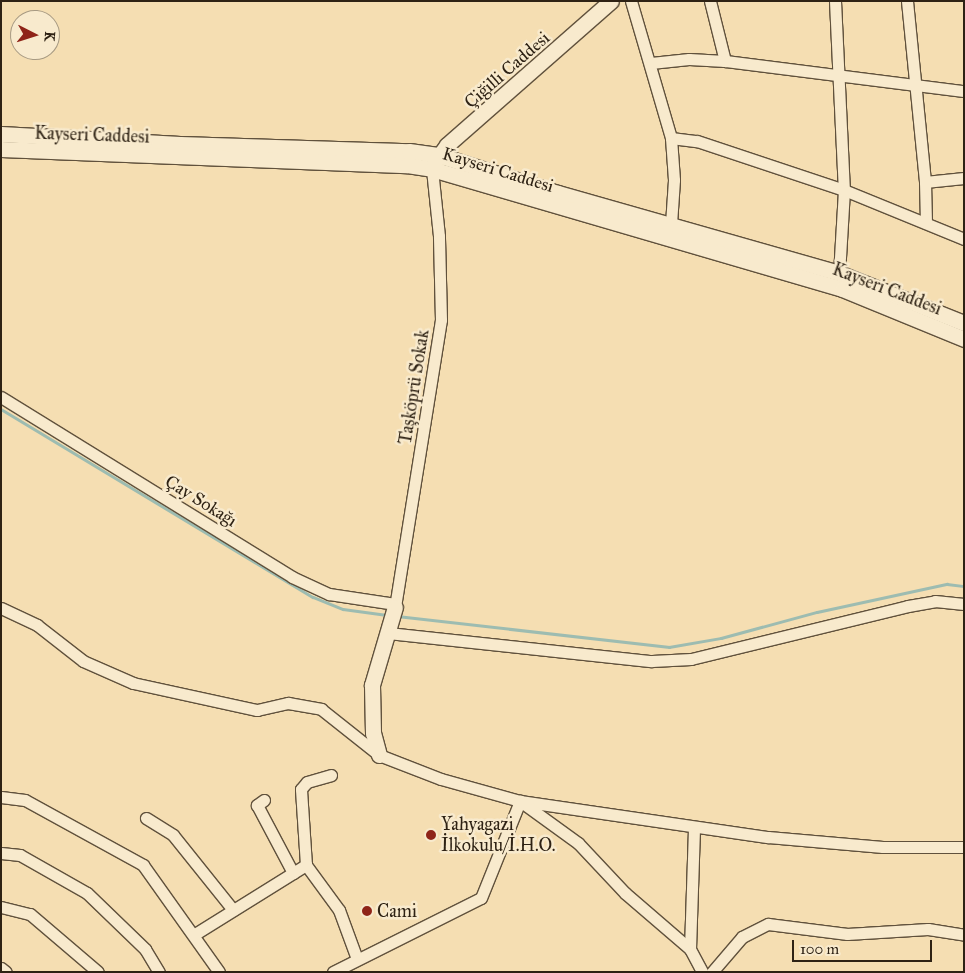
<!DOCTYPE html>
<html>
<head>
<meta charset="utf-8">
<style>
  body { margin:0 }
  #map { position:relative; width:965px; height:973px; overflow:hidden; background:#f5deb2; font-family:"IM FELL Great Primer",serif }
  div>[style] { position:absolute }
  .stream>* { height:2.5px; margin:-1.25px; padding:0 1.25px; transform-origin:1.25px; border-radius:1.25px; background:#9dbcb1 }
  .roads { filter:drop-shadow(1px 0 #60513c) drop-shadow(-1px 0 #60513c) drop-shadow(0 1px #60513c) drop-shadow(0 -1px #60513c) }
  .street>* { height:11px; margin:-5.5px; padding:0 5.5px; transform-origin:5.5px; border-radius:5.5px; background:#f8eacd }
  .secondary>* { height:15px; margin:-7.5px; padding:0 7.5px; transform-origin:7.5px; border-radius:7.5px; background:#f8eacd }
  .dots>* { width:14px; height:14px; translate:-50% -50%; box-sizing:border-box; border:2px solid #f8eacd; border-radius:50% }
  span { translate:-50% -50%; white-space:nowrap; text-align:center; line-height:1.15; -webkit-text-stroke:5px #f8eacd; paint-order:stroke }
  .street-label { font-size:18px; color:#2e2214 }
  .poi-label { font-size:18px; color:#2e2214 }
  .left { translate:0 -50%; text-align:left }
  .frame { position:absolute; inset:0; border:2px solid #2e2214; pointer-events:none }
  .north { position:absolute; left:10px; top:10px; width:50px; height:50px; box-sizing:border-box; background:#f8eacd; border:1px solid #a79a83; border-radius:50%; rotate:95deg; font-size:14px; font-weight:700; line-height:20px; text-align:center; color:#2e2214 }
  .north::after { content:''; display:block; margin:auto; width:18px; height:22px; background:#8f2418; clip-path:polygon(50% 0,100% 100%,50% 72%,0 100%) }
  .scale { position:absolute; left:792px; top:940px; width:140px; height:22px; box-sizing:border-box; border:2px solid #2e2214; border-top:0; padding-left:6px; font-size:15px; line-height:18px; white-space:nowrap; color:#2e2214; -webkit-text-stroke:4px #f8eacd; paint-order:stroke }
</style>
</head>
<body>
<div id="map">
  <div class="stream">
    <div style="left:1px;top:409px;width:364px;rotate:31.1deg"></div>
    <div style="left:313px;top:597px;width:32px;rotate:22deg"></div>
    <div style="left:343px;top:609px;width:44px;rotate:7.8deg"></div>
    <div style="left:397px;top:616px;width:274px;rotate:6.5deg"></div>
    <div style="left:669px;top:647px;width:53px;rotate:-9.8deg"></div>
    <div style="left:721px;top:638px;width:99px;rotate:-15.2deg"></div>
    <div style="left:817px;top:612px;width:133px;rotate:-12.2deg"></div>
    <div style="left:947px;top:584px;width:17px;rotate:7deg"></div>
  </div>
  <div class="roads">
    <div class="street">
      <div style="left:631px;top:1px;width:143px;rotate:73.7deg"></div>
      <div style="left:671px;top:138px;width:42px;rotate:85.9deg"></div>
      <div style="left:674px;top:180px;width:44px;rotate:93.9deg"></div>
      <div style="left:710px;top:1px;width:62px;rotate:76deg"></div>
      <div style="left:835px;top:1px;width:189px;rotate:87.3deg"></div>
      <div style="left:844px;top:190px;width:83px;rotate:93.4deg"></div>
      <div style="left:907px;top:1px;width:182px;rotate:84.3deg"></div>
      <div style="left:925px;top:182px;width:41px;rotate:88.6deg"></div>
      <div style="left:651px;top:63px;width:38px;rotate:-6deg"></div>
      <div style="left:689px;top:59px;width:36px;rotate:3deg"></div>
      <div style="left:725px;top:61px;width:241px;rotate:7.2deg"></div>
      <div style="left:671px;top:138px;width:26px;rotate:7deg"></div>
      <div style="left:697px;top:141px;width:155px;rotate:18.4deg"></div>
      <div style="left:844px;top:190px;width:130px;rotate:22.2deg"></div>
      <div style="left:925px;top:182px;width:39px;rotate:-6deg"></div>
      <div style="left:1px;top:397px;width:342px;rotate:31.7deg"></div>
      <div style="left:292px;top:577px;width:41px;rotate:24.7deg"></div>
      <div style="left:329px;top:594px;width:67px;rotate:8.6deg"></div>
      <div style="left:395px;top:607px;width:291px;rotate:-80.9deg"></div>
      <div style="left:441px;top:320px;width:84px;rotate:-91.4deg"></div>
      <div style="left:439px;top:236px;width:67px;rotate:-96deg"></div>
      <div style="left:1px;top:608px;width:40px;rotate:25deg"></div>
      <div style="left:37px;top:625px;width:58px;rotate:38deg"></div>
      <div style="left:83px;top:661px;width:55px;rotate:23.7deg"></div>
      <div style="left:133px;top:683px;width:127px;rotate:12.3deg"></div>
      <div style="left:257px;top:710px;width:32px;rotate:-13deg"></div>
      <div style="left:288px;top:703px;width:34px;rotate:10deg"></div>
      <div style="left:321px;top:709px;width:74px;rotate:38.4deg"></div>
      <div style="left:379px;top:755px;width:66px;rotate:21.2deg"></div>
      <div style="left:441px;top:779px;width:82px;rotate:15.6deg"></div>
      <div style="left:520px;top:801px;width:251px;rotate:8.3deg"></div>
      <div style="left:768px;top:837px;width:115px;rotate:5deg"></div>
      <div style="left:883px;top:847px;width:81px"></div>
      <div style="left:388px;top:633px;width:265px;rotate:6.1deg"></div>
      <div style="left:652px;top:661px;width:39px;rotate:-3deg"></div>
      <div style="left:691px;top:659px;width:223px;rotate:-13.7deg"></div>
      <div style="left:908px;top:606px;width:27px;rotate:-10deg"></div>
      <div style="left:935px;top:601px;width:29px;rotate:6deg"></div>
      <div style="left:1px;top:797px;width:24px;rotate:7deg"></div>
      <div style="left:25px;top:800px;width:135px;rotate:28.8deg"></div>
      <div style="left:143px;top:865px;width:131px;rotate:54.6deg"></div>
      <div style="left:264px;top:800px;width:9px;rotate:144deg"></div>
      <div style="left:257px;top:805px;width:77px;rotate:62.1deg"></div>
      <div style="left:146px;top:818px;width:32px;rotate:32deg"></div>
      <div style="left:173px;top:835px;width:96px;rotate:51.3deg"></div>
      <div style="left:1px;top:853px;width:19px;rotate:6deg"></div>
      <div style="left:20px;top:855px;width:77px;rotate:29.6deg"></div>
      <div style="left:87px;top:893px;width:81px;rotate:44deg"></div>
      <div style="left:145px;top:949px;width:27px;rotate:59deg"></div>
      <div style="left:306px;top:865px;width:76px;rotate:-93.8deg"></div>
      <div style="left:301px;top:789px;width:9px;rotate:-49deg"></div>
      <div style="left:307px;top:782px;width:25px;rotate:-16deg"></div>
      <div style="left:1px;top:907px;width:30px;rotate:14deg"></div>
      <div style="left:30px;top:914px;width:89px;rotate:40.5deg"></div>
      <div style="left:195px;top:934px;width:131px;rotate:-31.9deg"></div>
      <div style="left:306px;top:865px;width:56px;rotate:53.7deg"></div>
      <div style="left:339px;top:910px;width:52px;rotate:69.8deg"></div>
      <div style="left:690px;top:949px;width:121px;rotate:-88.1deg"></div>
      <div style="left:1px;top:968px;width:6px;rotate:39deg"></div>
      <div style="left:333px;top:972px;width:165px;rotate:-26.6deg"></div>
      <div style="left:481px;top:898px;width:105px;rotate:-68.1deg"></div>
      <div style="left:520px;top:801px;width:72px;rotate:35.9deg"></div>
      <div style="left:578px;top:843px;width:69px;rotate:46.8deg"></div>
      <div style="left:625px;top:893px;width:86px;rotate:40.7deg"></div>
      <div style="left:690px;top:949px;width:26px;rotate:62deg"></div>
      <div style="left:712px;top:972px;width:46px;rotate:-49.4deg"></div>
      <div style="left:742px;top:937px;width:29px;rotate:-27deg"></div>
      <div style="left:768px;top:924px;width:80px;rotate:7.2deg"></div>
      <div style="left:847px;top:934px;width:81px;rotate:-3.5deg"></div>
      <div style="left:928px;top:929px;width:36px;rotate:9deg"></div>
    </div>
    <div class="secondary">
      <div style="left:1px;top:134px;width:179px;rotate:3.2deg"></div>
      <div style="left:180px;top:144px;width:229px;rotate:1.8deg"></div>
      <div style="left:409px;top:151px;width:29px;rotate:8deg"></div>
      <div style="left:438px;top:155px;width:126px;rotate:17.6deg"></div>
      <div style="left:558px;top:193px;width:292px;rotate:15.9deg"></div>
      <div style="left:839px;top:273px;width:135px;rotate:21.8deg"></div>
      <div style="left:1px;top:149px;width:406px;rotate:2.3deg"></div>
      <div style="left:407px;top:165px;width:25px;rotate:9deg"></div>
      <div style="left:432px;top:169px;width:427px;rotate:16.3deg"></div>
      <div style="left:842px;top:289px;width:132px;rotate:22.3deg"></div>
      <div style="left:434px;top:163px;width:22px;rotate:-54deg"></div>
      <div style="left:447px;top:145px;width:218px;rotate:-41.3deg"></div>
      <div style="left:379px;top:755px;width:23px;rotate:-105deg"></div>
      <div style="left:373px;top:733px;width:48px;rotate:-91.2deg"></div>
      <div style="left:372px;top:685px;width:81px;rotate:-73.6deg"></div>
    </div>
  </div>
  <div class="dots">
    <div style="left:431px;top:835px;background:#8f2418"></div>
    <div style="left:367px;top:911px;background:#8f2418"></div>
  </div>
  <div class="street-label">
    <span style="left:507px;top:70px;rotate:-41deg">Çiğilli Caddesi</span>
    <span style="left:92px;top:135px;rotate:2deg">Kayseri Caddesi</span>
    <span style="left:498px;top:170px;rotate:17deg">Kayseri Caddesi</span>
    <span style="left:887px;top:289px;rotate:21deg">Kayseri Caddesi</span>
    <span style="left:414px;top:387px;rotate:-81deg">Taşköprü Sokak</span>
    <span style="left:201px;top:501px;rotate:32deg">Çay Sokağı</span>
  </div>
  <div class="poi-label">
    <span class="left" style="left:441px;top:835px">Yahyagazi<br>İlkokulu/İ.H.O.</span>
    <span class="left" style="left:377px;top:911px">Cami</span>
  </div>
  <div class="frame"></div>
  <div class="north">K</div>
  <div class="scale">100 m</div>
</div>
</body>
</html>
